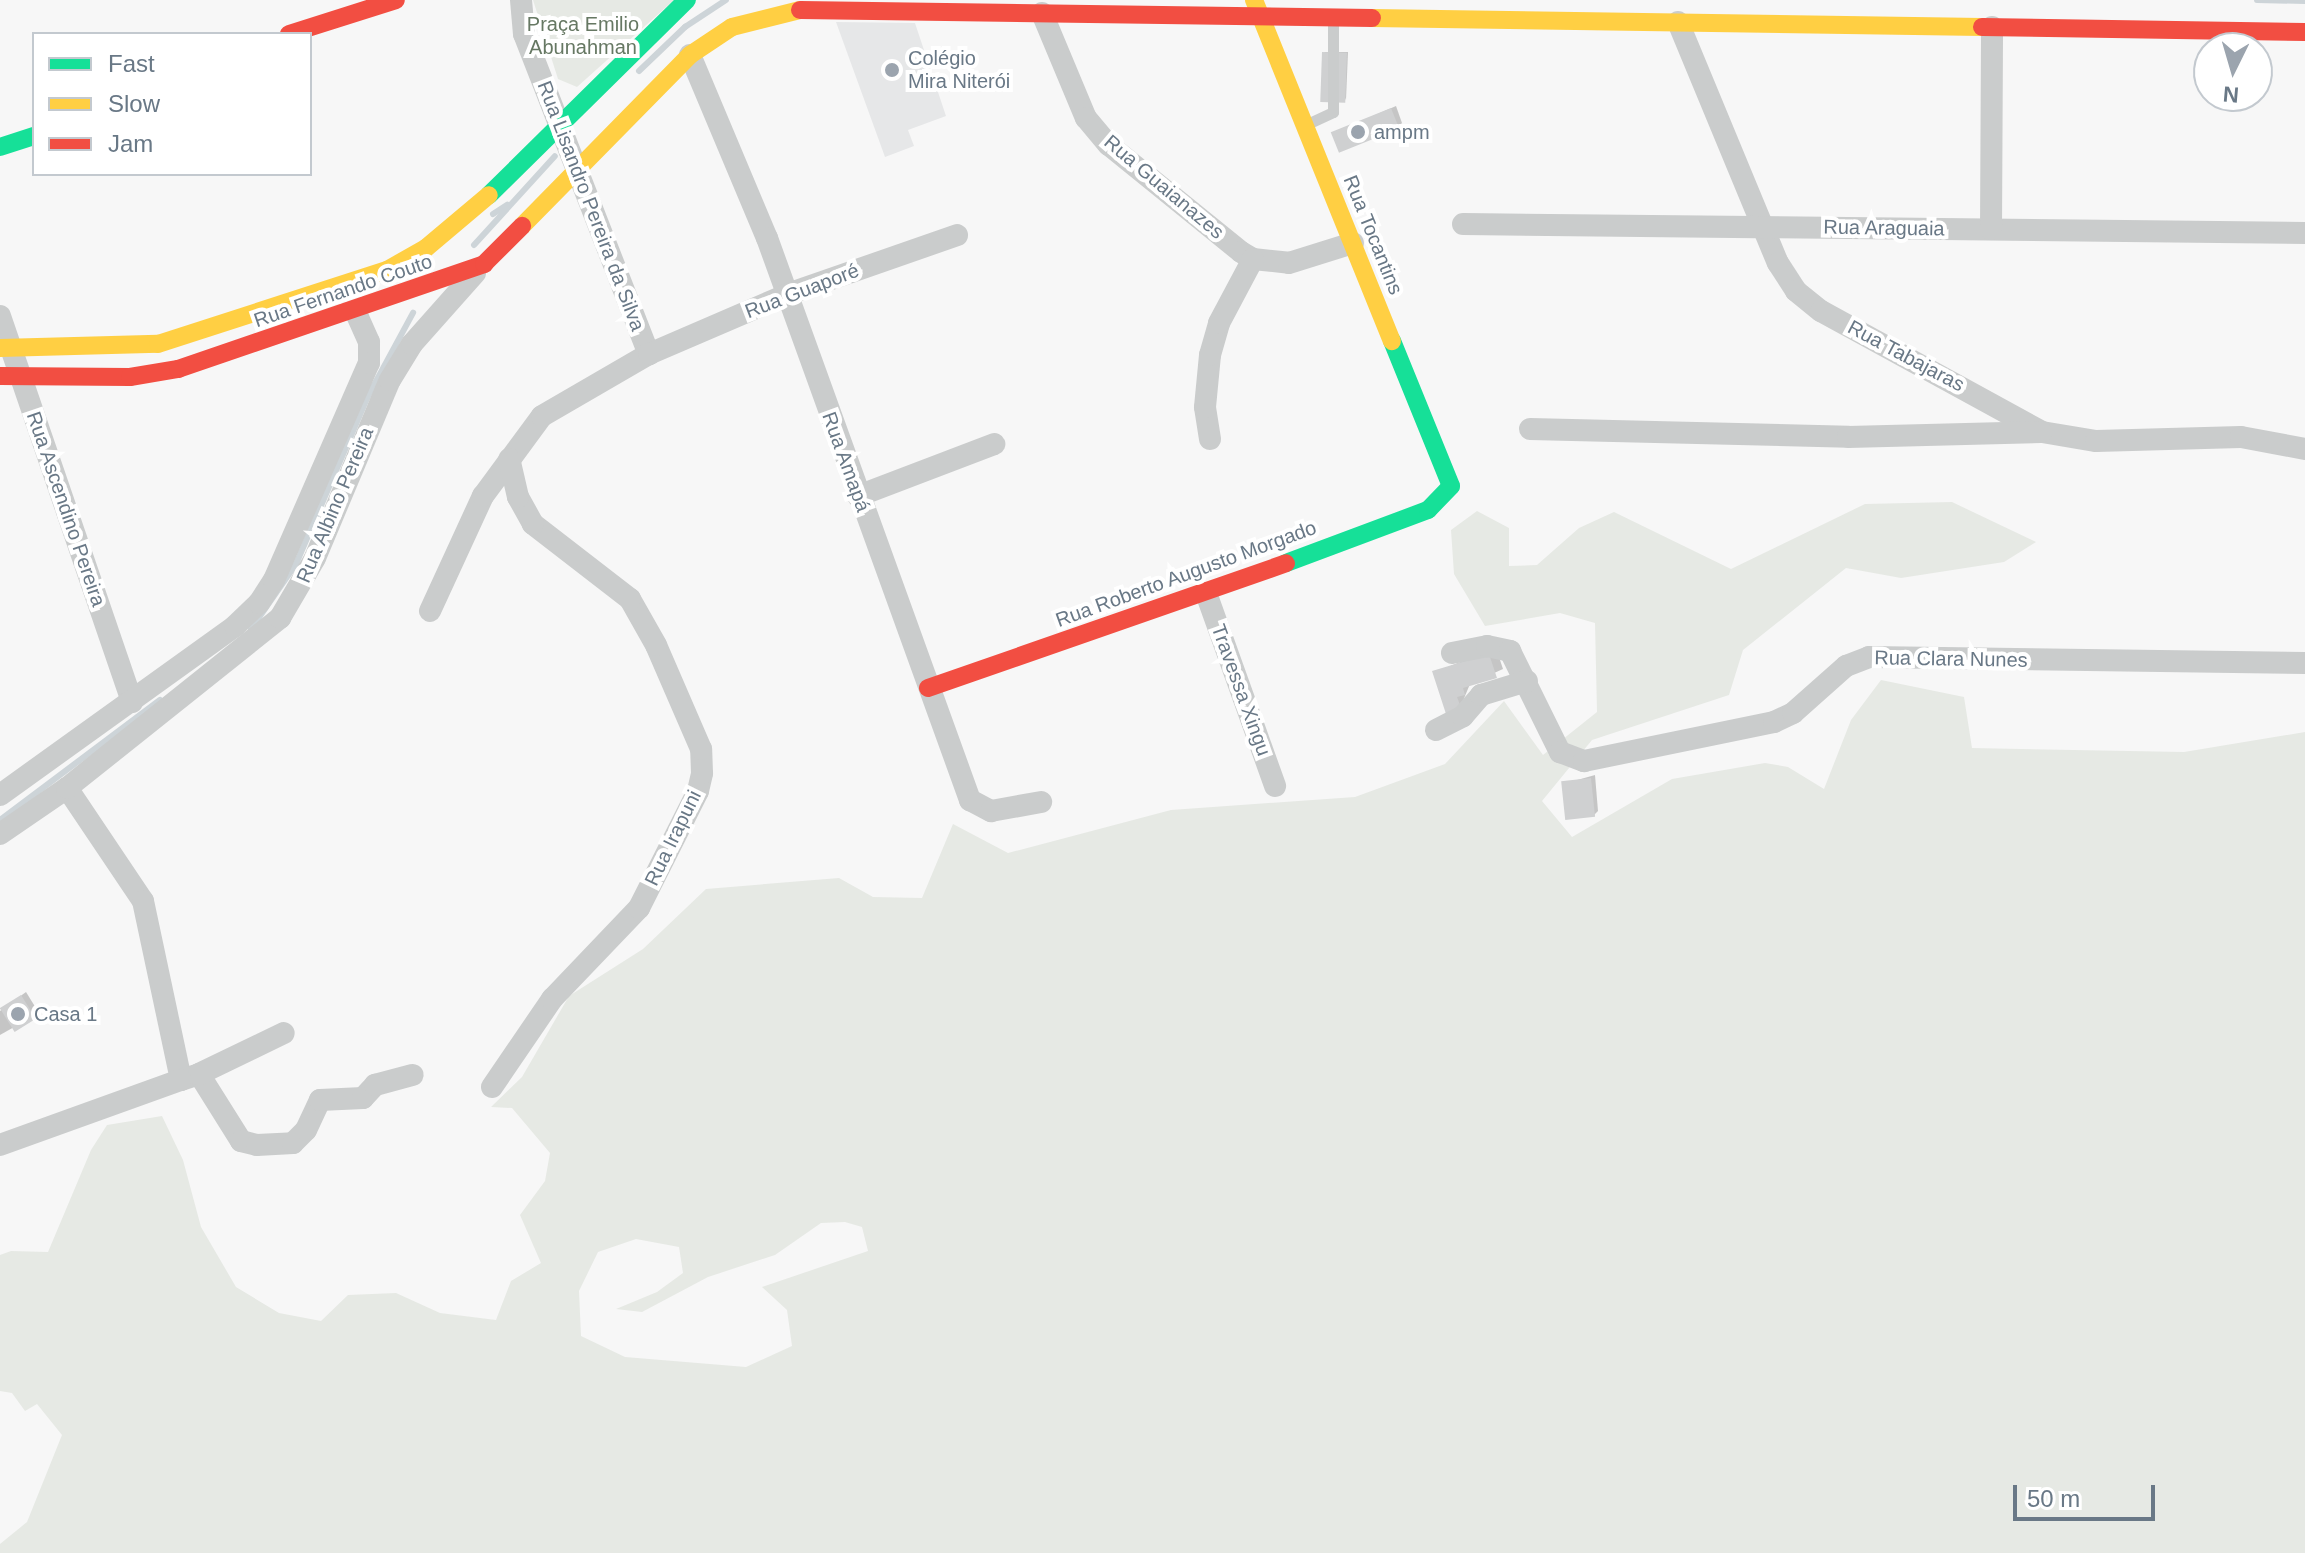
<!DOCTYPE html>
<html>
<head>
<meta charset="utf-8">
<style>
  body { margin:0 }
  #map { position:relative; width:2305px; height:1553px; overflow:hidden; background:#f7f7f7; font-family:Helvetica,sans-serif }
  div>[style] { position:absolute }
  .built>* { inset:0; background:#e6e7e8 }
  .green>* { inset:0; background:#e6e9e4 }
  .shadow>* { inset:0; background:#0003 }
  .stream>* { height:6px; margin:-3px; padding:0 3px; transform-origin:3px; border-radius:3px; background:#cdd4d8 }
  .building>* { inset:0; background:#cfd0d1; transform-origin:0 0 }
  .lane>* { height:11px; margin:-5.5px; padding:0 5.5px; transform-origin:5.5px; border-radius:5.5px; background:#cacccc }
  .street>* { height:22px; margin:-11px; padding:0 11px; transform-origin:11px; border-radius:11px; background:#cacccc }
  .fast>* { height:18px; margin:-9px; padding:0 9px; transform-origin:9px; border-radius:9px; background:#16e098 }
  .slow>* { height:18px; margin:-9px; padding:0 9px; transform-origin:9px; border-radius:9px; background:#ffcf43 }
  .jam>* { height:18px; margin:-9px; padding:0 9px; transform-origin:9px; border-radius:9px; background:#f24e42 }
  .dots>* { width:22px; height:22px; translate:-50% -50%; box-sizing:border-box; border:4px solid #fff; border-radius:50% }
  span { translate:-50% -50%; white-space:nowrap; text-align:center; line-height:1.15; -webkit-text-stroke:8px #fff; paint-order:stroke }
  .park-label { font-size:20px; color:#667863 }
  .poi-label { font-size:20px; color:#697886 }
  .left { translate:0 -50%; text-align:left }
  .street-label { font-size:20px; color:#697886 }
  .legend { position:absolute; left:32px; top:32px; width:280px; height:144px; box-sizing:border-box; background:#fff; border:2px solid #c3c9cf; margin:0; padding:10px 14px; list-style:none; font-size:24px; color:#697886 }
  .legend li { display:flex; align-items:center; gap:16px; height:40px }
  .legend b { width:40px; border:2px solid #c3c9cf }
  .north { position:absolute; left:2193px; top:32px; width:80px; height:80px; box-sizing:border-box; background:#fff; border:2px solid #c3c9cf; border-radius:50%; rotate:185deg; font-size:22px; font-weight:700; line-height:32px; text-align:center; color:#697886 }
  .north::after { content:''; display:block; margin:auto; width:28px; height:36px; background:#9ba4ae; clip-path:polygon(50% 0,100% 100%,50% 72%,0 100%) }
  .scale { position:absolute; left:2013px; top:1485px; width:142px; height:36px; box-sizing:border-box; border:4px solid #697886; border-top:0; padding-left:10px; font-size:24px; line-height:28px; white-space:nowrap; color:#697886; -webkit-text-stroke:6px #fff; paint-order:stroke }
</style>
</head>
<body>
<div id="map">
  <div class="built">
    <div style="clip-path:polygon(836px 22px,915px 23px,946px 116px,908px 130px,914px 146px,885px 157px)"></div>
  </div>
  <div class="green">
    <div style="clip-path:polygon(533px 0,674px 0,577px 87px,558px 79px)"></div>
    <div style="clip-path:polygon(evenodd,1952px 502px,2036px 542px,2004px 562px,1901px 578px,1846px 568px,1743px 650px,1729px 695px,1592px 740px,1542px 801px,1572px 837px,1672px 779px,1765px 763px,1788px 767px,1824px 789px,1851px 720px,1881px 680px,1964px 697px,1972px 748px,2184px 752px,2305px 732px,2305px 1553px,0 1553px,0 1544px,27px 1522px,62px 1435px,37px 1404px,25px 1411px,12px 1393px,0 1391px,0 1255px,11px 1251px,48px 1252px,91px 1150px,107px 1125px,162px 1116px,183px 1160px,201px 1227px,236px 1287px,279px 1313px,321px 1321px,348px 1295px,396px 1293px,440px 1313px,496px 1320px,511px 1281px,541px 1263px,520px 1215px,545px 1181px,550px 1153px,512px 1108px,491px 1107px,522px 1077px,569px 996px,643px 949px,706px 889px,839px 878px,873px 897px,922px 898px,953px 824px,1008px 853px,1171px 810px,1355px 797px,1445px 764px,1504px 701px,1543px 755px,1597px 712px,1595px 623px,1560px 613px,1485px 626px,1454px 574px,1451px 530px,1477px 511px,1509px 528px,1509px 566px,1537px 565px,1579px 528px,1614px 512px,1731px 569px,1865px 504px,1952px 502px,845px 1222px,862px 1227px,868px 1251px,762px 1287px,787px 1310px,792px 1346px,746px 1367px,625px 1357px,581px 1336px,579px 1291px,598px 1252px,636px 1239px,679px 1247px,683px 1273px,657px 1292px,616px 1309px,642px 1312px,708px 1277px,775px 1255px,821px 1223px,845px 1222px)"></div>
  </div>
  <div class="shadow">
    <div style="clip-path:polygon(1325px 52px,1348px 52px,1346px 100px,1324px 53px)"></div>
    <div style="clip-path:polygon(1396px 106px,1402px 123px,1398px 127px,1334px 133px)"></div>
    <div style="clip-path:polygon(1496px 648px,1503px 669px,1470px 684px,1460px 708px,1435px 672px)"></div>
    <div style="clip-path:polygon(1595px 775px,1598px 811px,1594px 815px,1563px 784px)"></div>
    <div style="clip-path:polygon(26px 992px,39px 1013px,0 1035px,0 1011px)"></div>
  </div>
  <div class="stream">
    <div style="left:2257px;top:0;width:48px;rotate:1.2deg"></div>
    <div style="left:639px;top:71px;width:64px;rotate:-43.7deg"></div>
    <div style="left:685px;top:27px;width:49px;rotate:-33.4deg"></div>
    <div style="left:493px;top:214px;width:17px;rotate:-33deg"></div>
    <div style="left:474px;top:245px;width:120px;rotate:-47.7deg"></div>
    <div style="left:251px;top:629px;width:79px;rotate:-55.3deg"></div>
    <div style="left:296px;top:564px;width:181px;rotate:-66.8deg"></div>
    <div style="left:367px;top:398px;width:97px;rotate:-61.6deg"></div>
    <div style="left:0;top:820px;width:200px;rotate:-36.9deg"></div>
  </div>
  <div class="building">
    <div style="left:1322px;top:52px;width:25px;height:50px;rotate:2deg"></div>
    <div style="left:1391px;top:108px;width:22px;height:65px;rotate:68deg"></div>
    <div style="clip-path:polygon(1489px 654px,1497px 678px,1463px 688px,1465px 695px,1457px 697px,1462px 710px,1446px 714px,1432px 671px)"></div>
    <div style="left:1591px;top:778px;width:39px;height:30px;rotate:84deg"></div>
    <div style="left:21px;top:995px;width:28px;height:25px;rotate:58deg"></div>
  </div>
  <div class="lane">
    <div style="left:1305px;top:125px;width:31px;rotate:-25deg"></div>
    <div style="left:1333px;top:112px;width:91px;rotate:-90deg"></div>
  </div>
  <div class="street">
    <div style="left:521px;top:0;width:34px;rotate:85deg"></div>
    <div style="left:524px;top:34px;width:344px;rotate:68.7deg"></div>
    <div style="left:1042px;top:13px;width:114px;rotate:67.3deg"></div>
    <div style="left:1086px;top:118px;width:35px;rotate:50deg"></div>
    <div style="left:1109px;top:145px;width:170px;rotate:39deg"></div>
    <div style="left:1241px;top:252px;width:14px;rotate:30deg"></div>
    <div style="left:1253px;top:259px;width:36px;rotate:6deg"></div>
    <div style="left:1289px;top:263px;width:67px;rotate:-17.4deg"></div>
    <div style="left:1678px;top:22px;width:261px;rotate:67.5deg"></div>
    <div style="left:1778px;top:263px;width:33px;rotate:57deg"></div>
    <div style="left:1796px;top:291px;width:32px;rotate:39deg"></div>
    <div style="left:1821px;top:311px;width:252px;rotate:28.7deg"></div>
    <div style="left:2042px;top:432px;width:55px;rotate:9.5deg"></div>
    <div style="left:2096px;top:441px;width:145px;rotate:-1.6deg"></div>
    <div style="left:2241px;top:437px;width:65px;rotate:10.6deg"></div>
    <div style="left:690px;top:55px;width:199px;rotate:67.2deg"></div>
    <div style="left:767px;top:238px;width:598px;rotate:70.14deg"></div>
    <div style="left:970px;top:800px;width:24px;rotate:28deg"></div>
    <div style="left:991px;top:811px;width:51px;rotate:-10.2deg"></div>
    <div style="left:1463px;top:224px;width:842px;rotate:0.61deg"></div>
    <div style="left:1991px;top:229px;width:202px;rotate:-89.7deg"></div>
    <div style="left:0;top:316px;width:408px;rotate:71.1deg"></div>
    <div style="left:1530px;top:429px;width:318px;rotate:1.4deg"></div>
    <div style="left:1848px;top:437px;width:193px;rotate:-1.5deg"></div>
    <div style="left:1210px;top:439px;width:32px;rotate:-99deg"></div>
    <div style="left:1205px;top:407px;width:52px;rotate:-84.5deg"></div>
    <div style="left:1210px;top:355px;width:33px;rotate:-74deg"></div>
    <div style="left:1219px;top:323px;width:72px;rotate:-62deg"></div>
    <div style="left:858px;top:496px;width:146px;rotate:-20.9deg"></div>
    <div style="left:1206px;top:593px;width:205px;rotate:70.3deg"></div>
    <div style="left:430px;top:611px;width:127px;rotate:-65.3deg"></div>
    <div style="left:483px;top:496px;width:99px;rotate:-53.6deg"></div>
    <div style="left:542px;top:416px;width:124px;rotate:-30.1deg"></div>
    <div style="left:649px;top:354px;width:151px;rotate:-23.3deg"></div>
    <div style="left:788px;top:294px;width:179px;rotate:-19.2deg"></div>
    <div style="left:1452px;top:653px;width:36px;rotate:-11deg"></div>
    <div style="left:1487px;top:646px;width:24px;rotate:12deg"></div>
    <div style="left:1510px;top:651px;width:113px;rotate:63.7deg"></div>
    <div style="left:1560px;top:752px;width:26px;rotate:21deg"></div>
    <div style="left:1584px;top:761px;width:194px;rotate:-11.6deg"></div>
    <div style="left:1774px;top:722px;width:21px;rotate:-25deg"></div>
    <div style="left:1793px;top:713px;width:71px;rotate:-41.6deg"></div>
    <div style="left:1846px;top:666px;width:25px;rotate:-21deg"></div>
    <div style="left:1869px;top:657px;width:436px;rotate:0.8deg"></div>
    <div style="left:1436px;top:730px;width:30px;rotate:-27deg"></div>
    <div style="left:1463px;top:716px;width:28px;rotate:-49deg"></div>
    <div style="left:1481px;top:695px;width:48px;rotate:-16.9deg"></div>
    <div style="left:67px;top:788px;width:136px;rotate:56.1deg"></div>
    <div style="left:143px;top:901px;width:183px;rotate:78deg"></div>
    <div style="left:181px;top:1080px;width:19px;rotate:-18deg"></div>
    <div style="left:199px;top:1074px;width:79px;rotate:57.9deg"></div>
    <div style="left:241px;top:1141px;width:16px;rotate:14deg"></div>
    <div style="left:257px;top:1145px;width:36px;rotate:-3deg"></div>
    <div style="left:293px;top:1143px;width:18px;rotate:-45deg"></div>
    <div style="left:306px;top:1130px;width:33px;rotate:-65deg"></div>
    <div style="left:320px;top:1100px;width:43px;rotate:-2.7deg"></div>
    <div style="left:363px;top:1098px;width:18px;rotate:-47deg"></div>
    <div style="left:375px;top:1085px;width:39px;rotate:-15deg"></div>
    <div style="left:0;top:795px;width:289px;rotate:-35.7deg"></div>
    <div style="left:235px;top:626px;width:33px;rotate:-44deg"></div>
    <div style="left:259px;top:603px;width:27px;rotate:-57deg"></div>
    <div style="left:274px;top:580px;width:237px;rotate:-66.4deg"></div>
    <div style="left:369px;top:363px;width:21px;rotate:-90deg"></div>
    <div style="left:369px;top:342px;width:34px;rotate:-114deg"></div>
    <div style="left:0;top:834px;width:81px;rotate:-34.5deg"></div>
    <div style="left:67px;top:788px;width:273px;rotate:-38.6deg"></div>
    <div style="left:280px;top:618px;width:69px;rotate:-59.7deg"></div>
    <div style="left:315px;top:558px;width:193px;rotate:-67.2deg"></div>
    <div style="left:390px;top:380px;width:42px;rotate:-58.6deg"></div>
    <div style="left:412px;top:344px;width:95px;rotate:-48.4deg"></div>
    <div style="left:199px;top:1074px;width:94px;rotate:-25.8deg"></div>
    <div style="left:492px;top:1087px;width:107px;rotate:-55.7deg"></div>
    <div style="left:552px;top:999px;width:126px;rotate:-46.3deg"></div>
    <div style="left:639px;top:908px;width:131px;rotate:-63.2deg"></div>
    <div style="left:698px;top:791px;width:18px;rotate:-77deg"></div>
    <div style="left:702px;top:773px;width:24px;rotate:-92deg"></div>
    <div style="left:701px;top:749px;width:113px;rotate:-113.4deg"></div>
    <div style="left:656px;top:645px;width:53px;rotate:-119.5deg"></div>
    <div style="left:630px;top:599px;width:123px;rotate:-142.3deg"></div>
    <div style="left:533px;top:524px;width:31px;rotate:-119deg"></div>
    <div style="left:518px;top:497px;width:39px;rotate:-103deg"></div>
    <div style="left:0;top:1145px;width:192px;rotate:-19.8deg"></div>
  </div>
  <div class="fast">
    <div style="left:0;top:147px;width:36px;rotate:-18deg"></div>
    <div style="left:489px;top:195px;width:278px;rotate:-44.6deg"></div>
    <div style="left:1286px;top:563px;width:152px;rotate:-20.5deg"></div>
    <div style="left:1428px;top:510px;width:33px;rotate:-46deg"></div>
    <div style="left:1451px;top:486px;width:157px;rotate:-112.1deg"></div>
  </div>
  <div class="slow">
    <div style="left:1254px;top:0;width:368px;rotate:68deg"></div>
    <div style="left:1372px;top:18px;width:610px;rotate:0.85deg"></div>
    <div style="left:522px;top:226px;width:240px;rotate:-45.5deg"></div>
    <div style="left:690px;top:55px;width:50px;rotate:-33.7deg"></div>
    <div style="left:732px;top:27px;width:70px;rotate:-14deg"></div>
    <div style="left:0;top:348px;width:158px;rotate:-1.5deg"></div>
    <div style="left:158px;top:344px;width:241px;rotate:-17.9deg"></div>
    <div style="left:387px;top:270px;width:45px;rotate:-29.4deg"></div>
    <div style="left:426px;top:248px;width:82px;rotate:-40.1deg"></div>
  </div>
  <div class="jam">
    <div style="left:800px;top:10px;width:572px;rotate:0.8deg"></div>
    <div style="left:1982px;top:27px;width:323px;rotate:0.9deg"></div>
    <div style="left:289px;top:34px;width:112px;rotate:-17.6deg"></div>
    <div style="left:0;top:376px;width:130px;rotate:0.4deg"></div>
    <div style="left:130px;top:377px;width:49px;rotate:-9.5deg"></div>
    <div style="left:178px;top:369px;width:324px;rotate:-18.9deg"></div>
    <div style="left:484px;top:264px;width:54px;rotate:-45deg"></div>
    <div style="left:928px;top:688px;width:379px;rotate:-19.2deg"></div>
  </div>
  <div class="dots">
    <div style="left:892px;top:70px;background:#9ba4ae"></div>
    <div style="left:1358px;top:132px;background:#9ba4ae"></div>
    <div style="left:18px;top:1014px;background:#9ba4ae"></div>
  </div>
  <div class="park-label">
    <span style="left:583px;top:36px">Praça Emilio<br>Abunahman</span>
  </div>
  <div class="poi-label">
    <span class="left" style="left:908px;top:70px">Colégio<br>Mira Niterói</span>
    <span class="left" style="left:1374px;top:132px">ampm</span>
    <span class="left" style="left:34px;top:1014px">Casa 1</span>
  </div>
  <div class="street-label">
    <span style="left:1164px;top:187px;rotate:40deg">Rua Guaianazes</span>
    <span style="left:591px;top:206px;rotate:69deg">Rua Lisandro Pereira da Silva</span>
    <span style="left:1884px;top:228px;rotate:1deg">Rua Araguaia</span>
    <span style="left:1373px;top:235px;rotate:68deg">Rua Tocantins</span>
    <span style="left:343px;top:291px;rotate:-19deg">Rua Fernando Couto</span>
    <span style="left:802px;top:291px;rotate:-21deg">Rua Guaporé</span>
    <span style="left:1906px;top:356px;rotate:28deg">Rua Tabajaras</span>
    <span style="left:846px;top:462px;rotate:70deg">Rua Amapá</span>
    <span style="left:335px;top:505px;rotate:-67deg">Rua Albino Pereira</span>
    <span style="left:66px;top:509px;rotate:71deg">Rua Ascendino Pereira</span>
    <span style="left:1186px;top:574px;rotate:-20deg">Rua Roberto Augusto Morgado</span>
    <span style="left:1951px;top:659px;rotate:1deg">Rua Clara Nunes</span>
    <span style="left:1241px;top:690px;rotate:70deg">Travessa Xingu</span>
    <span style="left:673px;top:838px;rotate:-64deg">Rua Irapuni</span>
  </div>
  <ul class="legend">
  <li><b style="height:10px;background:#16e098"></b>Fast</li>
  <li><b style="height:10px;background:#ffcf43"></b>Slow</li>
  <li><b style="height:10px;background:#f24e42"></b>Jam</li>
  </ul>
  <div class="north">N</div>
  <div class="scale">50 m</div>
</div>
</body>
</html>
